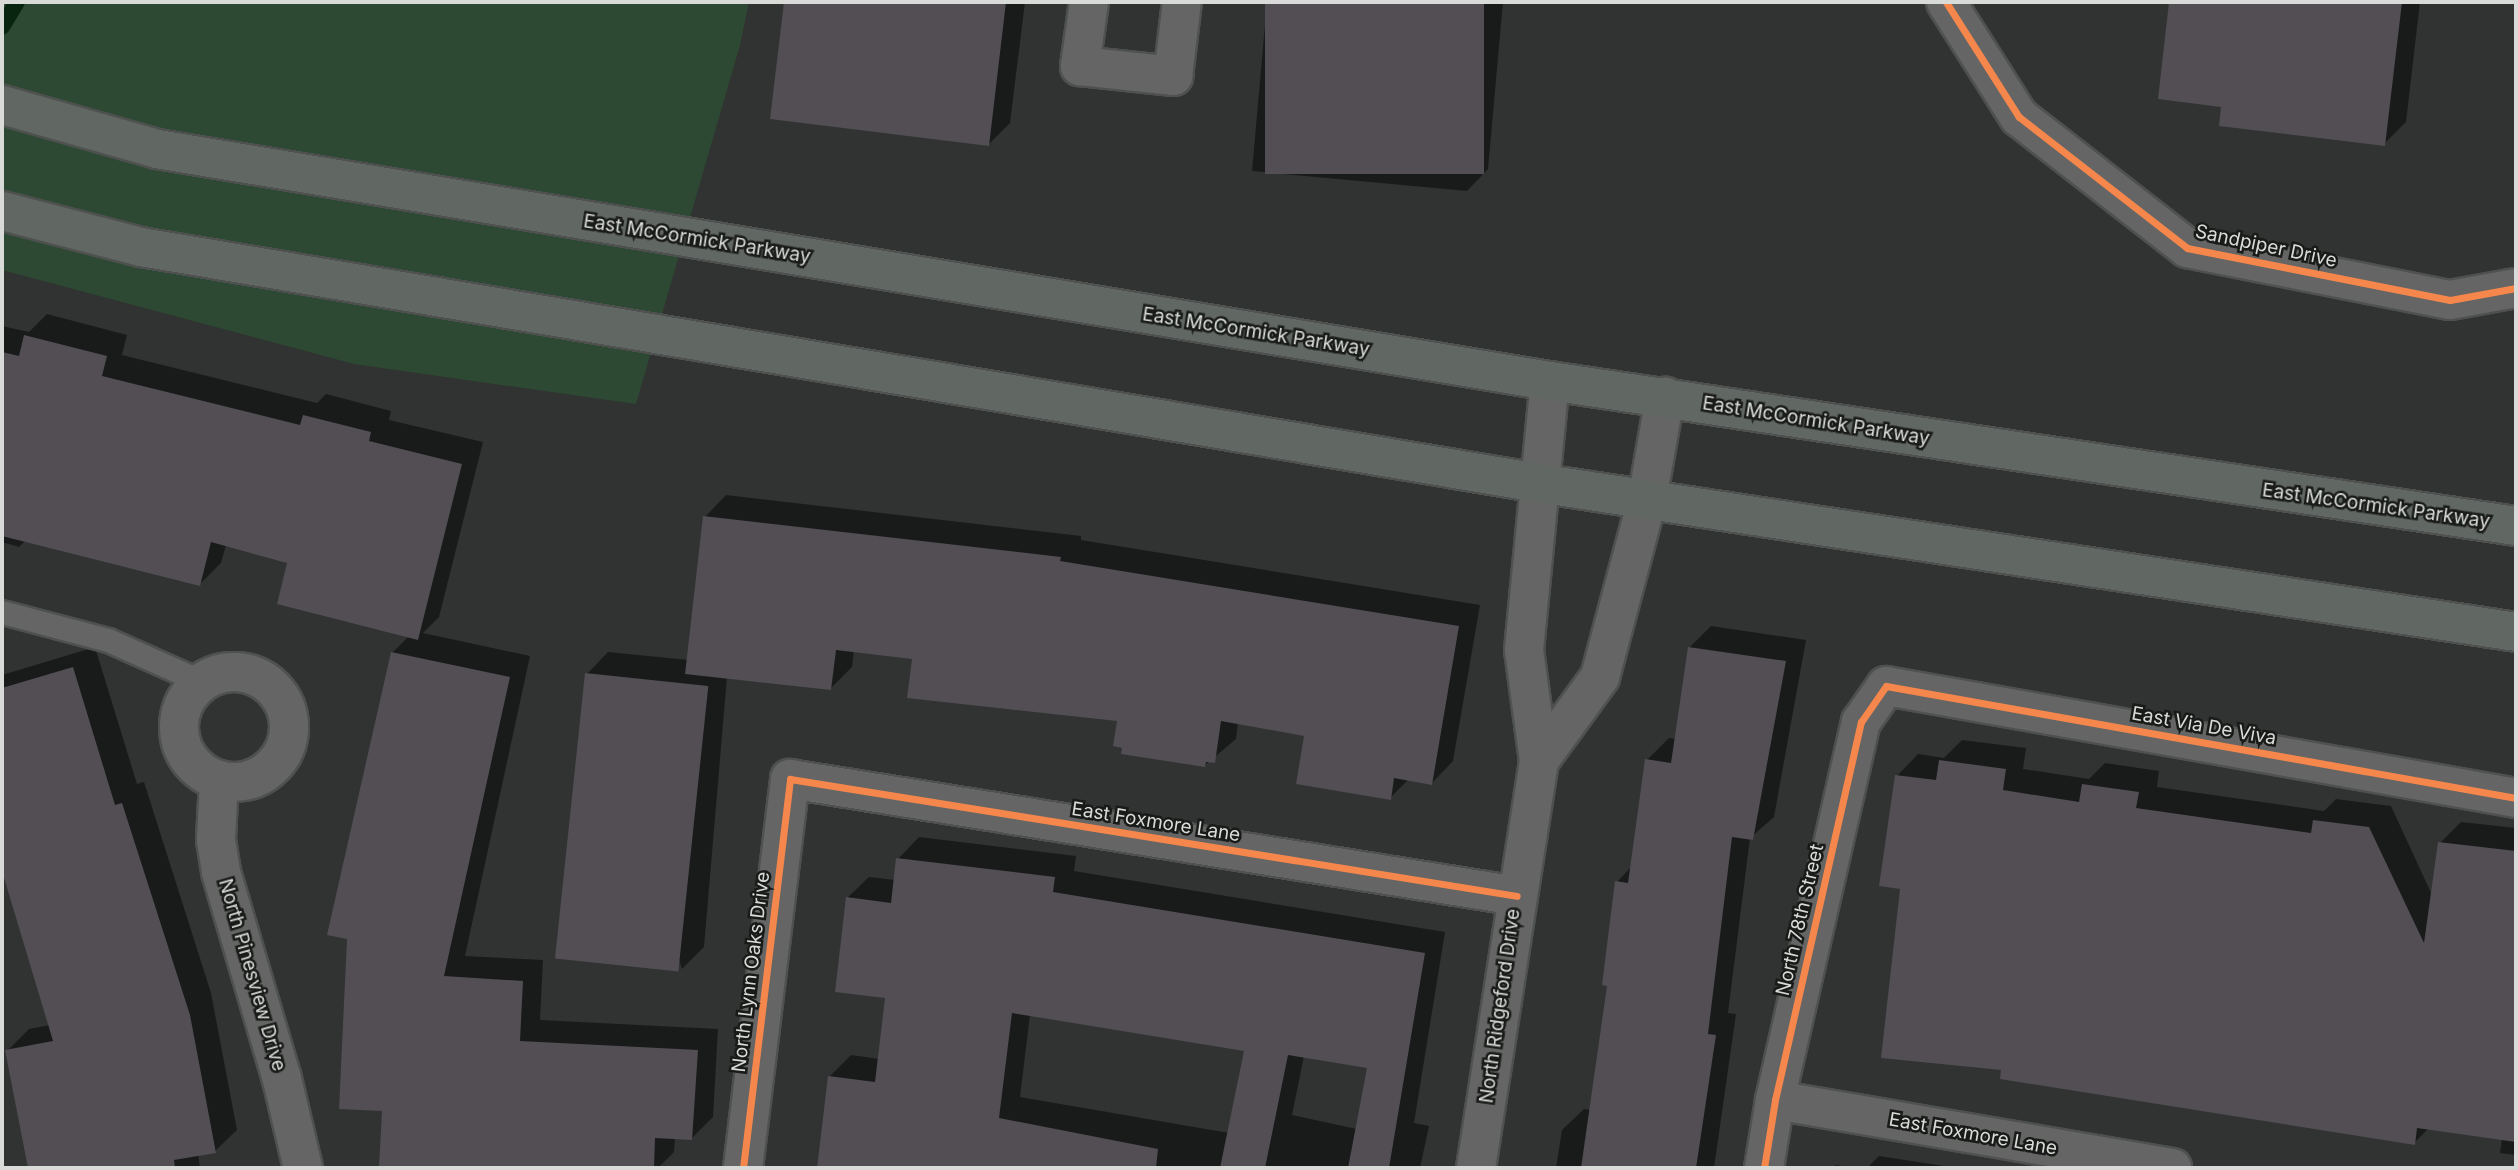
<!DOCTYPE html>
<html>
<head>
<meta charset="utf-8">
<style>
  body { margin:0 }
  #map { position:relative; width:2518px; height:1170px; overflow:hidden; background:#303331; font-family:Inter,sans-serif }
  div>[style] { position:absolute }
  .green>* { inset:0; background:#2e4933 }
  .shadow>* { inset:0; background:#0007 }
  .stream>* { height:16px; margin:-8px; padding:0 8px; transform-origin:8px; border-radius:8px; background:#08260f }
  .building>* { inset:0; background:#524e54; transform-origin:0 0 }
  .roads { filter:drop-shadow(2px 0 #4e514f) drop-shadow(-2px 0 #4e514f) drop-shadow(0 2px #4e514f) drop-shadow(0 -2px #4e514f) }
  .service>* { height:23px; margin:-11.5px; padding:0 11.5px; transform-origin:11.5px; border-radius:11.5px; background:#646564 }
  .minor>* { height:38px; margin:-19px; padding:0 19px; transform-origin:19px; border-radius:19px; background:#646564 }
  .minor>.ring { margin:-19px; padding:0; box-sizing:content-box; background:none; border:38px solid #646564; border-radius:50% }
  .secondary>* { height:38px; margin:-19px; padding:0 19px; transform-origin:19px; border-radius:19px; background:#616762 }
  .cycleway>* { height:7px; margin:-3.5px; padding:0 3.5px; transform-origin:3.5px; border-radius:3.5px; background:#f5874c }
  span { translate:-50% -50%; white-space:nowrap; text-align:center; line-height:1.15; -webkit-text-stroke:5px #191b19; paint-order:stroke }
  .street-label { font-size:19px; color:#d8dbd8 }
  .frame { position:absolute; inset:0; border:4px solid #d8dbd8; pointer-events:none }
</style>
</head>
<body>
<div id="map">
  <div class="green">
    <div style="clip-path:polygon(2px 2px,749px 2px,740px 45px,636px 404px,354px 364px,2px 270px)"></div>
  </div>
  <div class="shadow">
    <div style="clip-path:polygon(786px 2px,1025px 2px,1010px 123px,988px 145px,772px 118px)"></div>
    <div style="clip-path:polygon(1267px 2px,1503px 2px,1488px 169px,1467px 191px,1252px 171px)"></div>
    <div style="clip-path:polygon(2171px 2px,2420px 2px,2406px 122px,2384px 144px,2223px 105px,2160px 98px)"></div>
    <div style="clip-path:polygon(47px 314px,127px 335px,122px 355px,317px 403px,326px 394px,391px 411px,389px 420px,483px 442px,439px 617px,423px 633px,530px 656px,465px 956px,543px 960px,540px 1020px,718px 1029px,713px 1117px,692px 1138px,675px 1137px,674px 1152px,658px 1168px,381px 1165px,392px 653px,409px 636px,289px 561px,226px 545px,221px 563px,200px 584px,26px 540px,19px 547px,2px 542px,2px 326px,29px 332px)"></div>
    <div style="clip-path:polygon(726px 495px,1081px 536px,1081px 540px,1480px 605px,1453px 761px,1432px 783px,1409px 779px,1390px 798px,1306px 734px,1238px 722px,1236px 739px,1204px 766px,1119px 720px,913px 658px,854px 650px,852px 667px,831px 688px,727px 677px,704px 947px,682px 969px,587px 674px,608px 652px,689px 660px,705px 517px)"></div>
    <div style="clip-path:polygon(1711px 626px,1806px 640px,1774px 817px,1750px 838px,1728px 1013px,1736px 1014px,1714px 1168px,1556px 1168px,1562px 1130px,1584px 1109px,1591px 1110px,1609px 984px,1617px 882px,1632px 866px,1647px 760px,1669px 738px,1676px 739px,1689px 648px)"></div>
    <div style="clip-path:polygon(95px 647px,137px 784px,144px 782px,211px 993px,237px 1130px,215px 1151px,198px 1154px,200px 1168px,30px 1168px,7px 1051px,29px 1029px,50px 1025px,2px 865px,2px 675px)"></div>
    <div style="clip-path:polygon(1962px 740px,2026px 748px,2023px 769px,2089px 779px,2105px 763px,2159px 771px,2157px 787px,2324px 811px,2336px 799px,2391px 806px,2432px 895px,2440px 843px,2461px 822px,2516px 828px,2516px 1155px,2500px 1153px,2502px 1139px,2429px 1128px,2414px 1143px,2003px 1069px,1902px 888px,1897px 776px,1918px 754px,1944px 758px)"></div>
    <div style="clip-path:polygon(evenodd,919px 837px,1076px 856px,1074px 871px,1445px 932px,1414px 1123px,1429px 1126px,1420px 1168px,819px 1168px,829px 1077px,851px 1055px,880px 1059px,887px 997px,847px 898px,869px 877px,895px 880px,898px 859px,919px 837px,1030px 1015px,1246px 1050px,1229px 1133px,1020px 1097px,1030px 1015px,919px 837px,1304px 1056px,1369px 1066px,1357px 1129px,1292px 1115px,1304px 1056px)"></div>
    <div style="clip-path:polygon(1879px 1156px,1944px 1166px,1943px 1168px,1867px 1168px)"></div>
    <div style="clip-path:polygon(1836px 1165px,1856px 1168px,1833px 1168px)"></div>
  </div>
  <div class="stream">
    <div style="left:2px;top:27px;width:29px;rotate:-59deg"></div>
  </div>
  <div class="building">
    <div style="clip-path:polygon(784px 2px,1006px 2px,989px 146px,770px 119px)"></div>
    <div style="left:1265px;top:2px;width:219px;height:172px"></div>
    <div style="clip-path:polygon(2169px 2px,2402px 2px,2385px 146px,2219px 126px,2221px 107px,2158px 99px)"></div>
    <div style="clip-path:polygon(24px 335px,107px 356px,102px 376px,300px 425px,303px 415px,371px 432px,369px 441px,462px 464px,418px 640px,277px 604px,287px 563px,211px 542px,200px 586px,2px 536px,2px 352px,19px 356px)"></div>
    <div style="clip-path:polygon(703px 516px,1061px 557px,1060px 561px,1459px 626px,1432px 785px,1394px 778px,1391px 800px,1296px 784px,1304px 736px,1221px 721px,1215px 763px,1206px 762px,1205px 767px,1121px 754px,1122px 748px,1113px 746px,1117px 721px,907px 698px,912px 659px,836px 650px,831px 690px,685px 674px)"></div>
    <div style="clip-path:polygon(1688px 647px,1786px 661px,1753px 840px,1732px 837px,1708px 1034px,1716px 1035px,1696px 1168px,1581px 1168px,1607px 986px,1602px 985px,1615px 881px,1628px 883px,1645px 759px,1671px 763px)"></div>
    <div style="clip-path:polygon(391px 652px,510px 677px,444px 976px,523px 981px,520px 1041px,698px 1050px,692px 1140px,655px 1138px,654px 1168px,379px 1167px,382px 1111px,339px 1109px,347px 939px,327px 935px)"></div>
    <div style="clip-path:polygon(73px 667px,115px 805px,122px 803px,190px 1015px,216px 1153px,174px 1160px,175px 1168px,28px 1168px,5px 1050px,53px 1041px,2px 871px,2px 688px)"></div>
    <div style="left:585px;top:673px;width:124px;height:287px;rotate:6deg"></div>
    <div style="clip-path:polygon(1939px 760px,2006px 769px,2003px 790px,2079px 802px,2082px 784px,2139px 792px,2136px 808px,2311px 833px,2313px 820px,2369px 827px,2424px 943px,2438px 842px,2516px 851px,2516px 1142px,2417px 1128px,2415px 1145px,2000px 1079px,2001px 1070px,1881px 1058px,1900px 889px,1879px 886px,1895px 775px,1936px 780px)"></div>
    <div style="clip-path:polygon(896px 858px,1055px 877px,1053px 892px,1425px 953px,1389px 1168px,1348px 1168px,1367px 1068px,1288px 1055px,1265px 1168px,1220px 1168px,1244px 1051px,1012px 1013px,999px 1118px,1158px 1149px,1156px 1168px,817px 1168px,828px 1076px,875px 1082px,885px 998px,835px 992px,846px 897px,891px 903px)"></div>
  </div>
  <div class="roads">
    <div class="service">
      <div style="left:2px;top:612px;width:110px;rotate:14.8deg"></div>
      <div style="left:108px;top:640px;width:103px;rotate:24.1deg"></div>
    </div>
    <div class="minor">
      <div style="left:1089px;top:2px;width:65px;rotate:98deg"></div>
      <div style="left:1080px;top:66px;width:94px;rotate:6.1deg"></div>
      <div style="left:1173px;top:76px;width:75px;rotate:-83.1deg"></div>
      <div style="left:1946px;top:2px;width:136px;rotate:57.6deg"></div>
      <div style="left:2019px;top:117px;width:213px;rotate:37.9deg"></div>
      <div style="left:2187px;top:248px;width:268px;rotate:11.2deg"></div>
      <div style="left:2450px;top:300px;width:67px;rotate:-10.3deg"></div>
      <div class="ring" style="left:179px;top:672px;width:72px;height:72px"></div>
      <div style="left:1539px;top:761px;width:112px;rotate:-97.7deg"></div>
      <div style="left:1524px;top:650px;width:270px;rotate:-84.5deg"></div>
      <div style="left:219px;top:780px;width:60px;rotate:92.9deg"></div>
      <div style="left:216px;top:840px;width:32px;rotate:81deg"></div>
      <div style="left:221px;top:872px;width:216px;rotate:73.6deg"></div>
      <div style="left:282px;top:1079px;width:91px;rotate:76.7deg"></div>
      <div style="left:1775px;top:1100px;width:403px;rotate:9.7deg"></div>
      <div style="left:743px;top:1168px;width:392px;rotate:-83.1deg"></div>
      <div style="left:790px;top:779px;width:736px;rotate:9.14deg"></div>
      <div style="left:1476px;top:1168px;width:412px;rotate:-81.2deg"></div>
      <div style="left:1539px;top:761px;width:104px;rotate:-54deg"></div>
      <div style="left:1600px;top:677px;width:183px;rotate:-75.1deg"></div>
      <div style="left:1647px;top:500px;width:105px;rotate:-80.1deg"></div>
      <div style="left:1764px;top:1168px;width:69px;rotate:-80.8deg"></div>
      <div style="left:1775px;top:1100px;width:388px;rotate:-77.2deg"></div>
      <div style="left:1861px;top:722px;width:44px;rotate:-55.2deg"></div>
      <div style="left:1886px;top:686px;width:640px;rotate:10.08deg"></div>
    </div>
    <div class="secondary">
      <div style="left:2px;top:105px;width:161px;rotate:15.8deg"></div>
      <div style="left:157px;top:149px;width:1412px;rotate:9.46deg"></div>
      <div style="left:1550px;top:381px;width:977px;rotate:8.54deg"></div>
      <div style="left:2px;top:211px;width:144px;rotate:14.5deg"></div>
      <div style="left:141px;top:247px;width:1417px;rotate:9.59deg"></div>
      <div style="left:1538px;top:483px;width:989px;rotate:8.66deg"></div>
    </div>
  </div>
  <div class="cycleway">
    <div style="left:1946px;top:2px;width:136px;rotate:57.6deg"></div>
    <div style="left:2019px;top:117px;width:213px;rotate:37.9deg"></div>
    <div style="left:2187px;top:248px;width:268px;rotate:11.2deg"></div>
    <div style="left:2450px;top:300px;width:67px;rotate:-10.3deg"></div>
    <div style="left:743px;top:1168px;width:392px;rotate:-83.1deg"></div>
    <div style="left:790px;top:779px;width:736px;rotate:9.14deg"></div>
    <div style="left:1764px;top:1168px;width:69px;rotate:-80.8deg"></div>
    <div style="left:1775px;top:1100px;width:388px;rotate:-77.2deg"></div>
    <div style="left:1861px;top:722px;width:44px;rotate:-55.2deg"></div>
    <div style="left:1886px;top:686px;width:640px;rotate:10.08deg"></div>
  </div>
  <div class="street-label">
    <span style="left:697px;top:239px;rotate:9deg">East McCormick Parkway</span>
    <span style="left:2266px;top:246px;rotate:12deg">Sandpiper Drive</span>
    <span style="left:1256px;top:332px;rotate:9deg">East McCormick Parkway</span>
    <span style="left:1816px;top:421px;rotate:9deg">East McCormick Parkway</span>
    <span style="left:2376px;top:506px;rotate:8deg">East McCormick Parkway</span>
    <span style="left:2204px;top:726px;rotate:10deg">East Via De Viva</span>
    <span style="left:1156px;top:822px;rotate:9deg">East Foxmore Lane</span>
    <span style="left:1800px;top:920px;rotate:-77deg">North 78th Street</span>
    <span style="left:751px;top:972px;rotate:-83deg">North Lynn Oaks Drive</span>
    <span style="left:252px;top:975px;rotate:74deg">North Pinesview Drive</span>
    <span style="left:1500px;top:1006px;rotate:-82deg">North Ridgeford Drive</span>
    <span style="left:1973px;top:1134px;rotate:10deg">East Foxmore Lane</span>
  </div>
  <div class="frame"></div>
</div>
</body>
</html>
